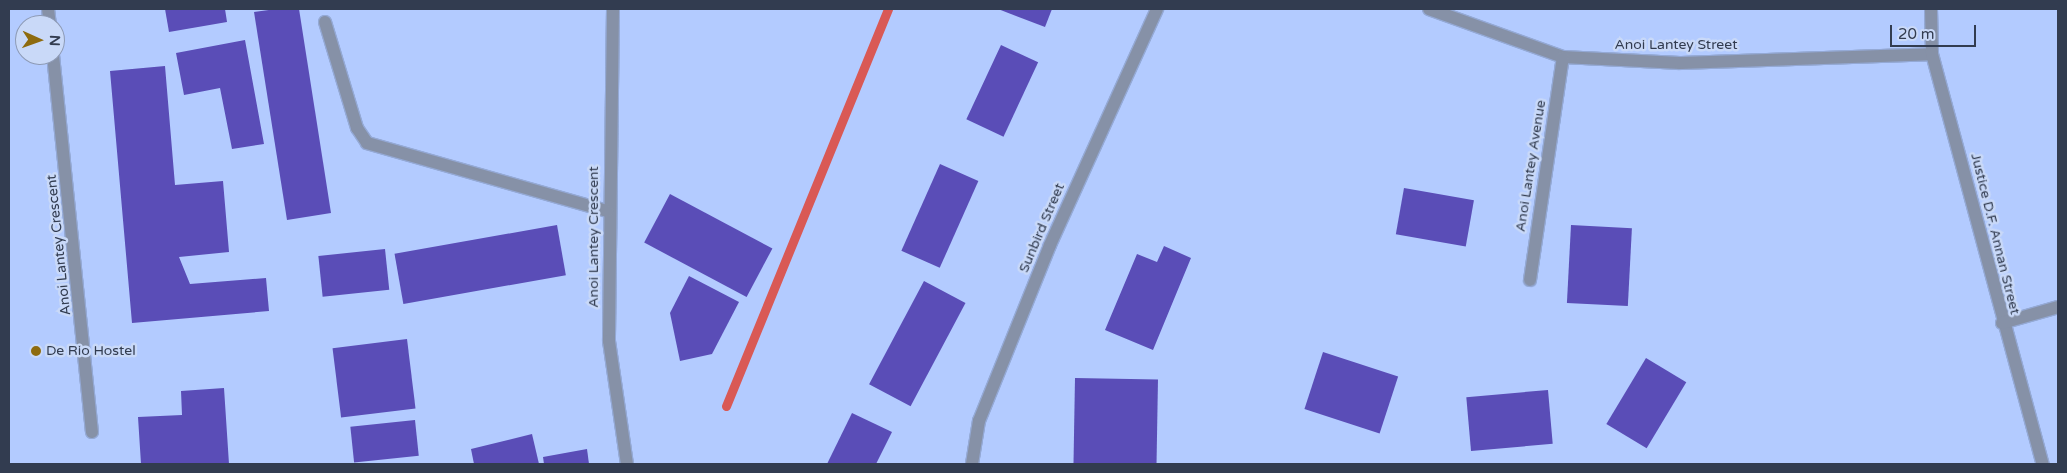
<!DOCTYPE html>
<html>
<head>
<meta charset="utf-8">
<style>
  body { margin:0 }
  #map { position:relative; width:2067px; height:473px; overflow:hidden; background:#b3cbff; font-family:"Varela Round",sans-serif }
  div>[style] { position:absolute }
  .stream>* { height:9px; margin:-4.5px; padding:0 4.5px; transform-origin:4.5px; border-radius:4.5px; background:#d95955 }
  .building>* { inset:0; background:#5a4db7; transform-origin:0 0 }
  .roads { filter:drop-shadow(1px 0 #94a9d5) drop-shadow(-1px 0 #94a9d5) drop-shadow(0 1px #94a9d5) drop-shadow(0 -1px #94a9d5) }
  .minor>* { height:12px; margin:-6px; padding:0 6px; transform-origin:6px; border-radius:6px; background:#8691a7 }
  .dots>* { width:14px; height:14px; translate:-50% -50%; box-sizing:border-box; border:2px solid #c9d9f8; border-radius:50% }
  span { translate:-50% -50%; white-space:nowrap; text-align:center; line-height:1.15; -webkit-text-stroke:5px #c9d9f8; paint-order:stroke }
  .street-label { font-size:14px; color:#323c50 }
  .poi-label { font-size:14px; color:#323c50 }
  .left { translate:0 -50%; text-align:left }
  .frame { position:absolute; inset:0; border:10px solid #323c50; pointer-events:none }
  .north { position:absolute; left:15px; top:15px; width:50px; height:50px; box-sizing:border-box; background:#c9d9f8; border:1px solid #8d9ab5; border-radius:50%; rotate:92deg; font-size:14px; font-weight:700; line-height:20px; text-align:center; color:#323c50 }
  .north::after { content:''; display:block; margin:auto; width:18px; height:22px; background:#8e6b0e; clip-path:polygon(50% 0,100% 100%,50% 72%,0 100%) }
  .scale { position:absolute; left:1890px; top:25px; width:86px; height:22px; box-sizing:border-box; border:2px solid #323c50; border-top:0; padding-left:6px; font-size:15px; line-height:18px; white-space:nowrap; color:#323c50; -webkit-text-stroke:4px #c9d9f8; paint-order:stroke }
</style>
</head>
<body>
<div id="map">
  <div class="stream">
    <div style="left:726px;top:406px;width:429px;rotate:-67.8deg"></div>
  </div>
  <div class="building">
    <div style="clip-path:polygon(165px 9px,225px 9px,227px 22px,169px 32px)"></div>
    <div style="clip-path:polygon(276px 9px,299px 9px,331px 213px,287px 220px,254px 12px)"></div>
    <div style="clip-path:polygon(998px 9px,1052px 9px,1045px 27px)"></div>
    <div style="clip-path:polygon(245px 40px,264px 144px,232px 149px,220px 88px,184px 95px,176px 53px)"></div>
    <div style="left:1001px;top:45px;width:41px;height:82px;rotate:25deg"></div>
    <div style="clip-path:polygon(165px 66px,175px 185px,223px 181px,229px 252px,179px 257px,190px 284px,266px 278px,269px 311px,132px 323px,110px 71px)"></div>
    <div style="left:940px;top:164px;width:42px;height:95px;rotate:24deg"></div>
    <div style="left:1404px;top:188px;width:71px;height:47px;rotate:10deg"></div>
    <div style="left:670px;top:194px;width:116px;height:55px;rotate:28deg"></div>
    <div style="left:557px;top:225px;width:51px;height:165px;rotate:80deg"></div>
    <div style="left:1571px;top:225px;width:61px;height:78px;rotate:3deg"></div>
    <div style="clip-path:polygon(1164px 246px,1191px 258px,1153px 350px,1105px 330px,1137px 254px,1157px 262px)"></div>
    <div style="left:385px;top:249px;width:41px;height:67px;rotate:84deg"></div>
    <div style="clip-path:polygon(689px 276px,739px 302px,712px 354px,680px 361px,670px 313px)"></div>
    <div style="left:924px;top:281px;width:47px;height:117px;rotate:28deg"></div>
    <div style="left:407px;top:339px;width:70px;height:75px;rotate:83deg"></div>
    <div style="left:1323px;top:352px;width:79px;height:60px;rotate:18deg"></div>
    <div style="left:1646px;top:358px;width:47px;height:77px;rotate:31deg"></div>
    <div style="left:1075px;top:378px;width:83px;height:86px;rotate:1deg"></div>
    <div style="clip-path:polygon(224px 388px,229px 464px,141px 464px,138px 417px,182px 415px,181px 391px)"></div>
    <div style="left:1548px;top:390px;width:54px;height:82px;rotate:85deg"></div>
    <div style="clip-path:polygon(852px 413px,892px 432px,876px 464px,827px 464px)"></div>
    <div style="left:415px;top:420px;width:36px;height:65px;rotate:84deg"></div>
    <div style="clip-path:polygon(532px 434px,539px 464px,474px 464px,471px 449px)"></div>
    <div style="clip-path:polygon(587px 449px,589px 464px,544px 464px,543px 457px)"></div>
  </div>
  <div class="roads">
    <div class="minor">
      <div style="left:48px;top:9px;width:16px;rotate:83deg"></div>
      <div style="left:613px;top:9px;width:332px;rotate:90.7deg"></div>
      <div style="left:609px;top:341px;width:124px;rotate:81.7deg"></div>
      <div style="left:1429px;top:9px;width:142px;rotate:19.7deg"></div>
      <div style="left:1563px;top:57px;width:117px;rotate:2.9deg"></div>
      <div style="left:1680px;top:63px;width:252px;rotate:-2deg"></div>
      <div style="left:1931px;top:9px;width:45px;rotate:88.7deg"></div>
      <div style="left:1932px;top:54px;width:425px;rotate:74.9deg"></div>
      <div style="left:325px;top:22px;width:111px;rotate:73.2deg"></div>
      <div style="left:357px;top:128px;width:18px;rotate:56deg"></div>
      <div style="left:367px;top:143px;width:250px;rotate:15.8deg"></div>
      <div style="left:53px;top:55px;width:379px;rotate:84.1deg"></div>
      <div style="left:1530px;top:280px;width:225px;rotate:-81.6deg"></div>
      <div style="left:2002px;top:323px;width:58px;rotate:-15.9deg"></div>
      <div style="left:972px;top:464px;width:44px;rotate:-80.8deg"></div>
      <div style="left:979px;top:421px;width:190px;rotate:-68deg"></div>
      <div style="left:1050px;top:245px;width:259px;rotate:-65.6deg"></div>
    </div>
  </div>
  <div class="dots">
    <div style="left:36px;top:351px;background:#8e6b0e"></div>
  </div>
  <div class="street-label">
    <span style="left:1676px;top:45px">Anoi Lantey Street</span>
    <span style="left:1531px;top:166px;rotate:-81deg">Anoi Lantey Avenue</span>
    <span style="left:1042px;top:228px;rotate:-67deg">Sunbird Street</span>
    <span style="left:1995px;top:234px;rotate:76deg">Justice D.F. Annan Street</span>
    <span style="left:594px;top:237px;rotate:-90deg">Anoi Lantey Crescent</span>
    <span style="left:59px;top:245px;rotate:-96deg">Anoi Lantey Crescent</span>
  </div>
  <div class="poi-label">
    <span class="left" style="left:46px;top:351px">De Rio Hostel</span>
  </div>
  <div class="frame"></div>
  <div class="north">N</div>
  <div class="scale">20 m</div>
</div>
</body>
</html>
